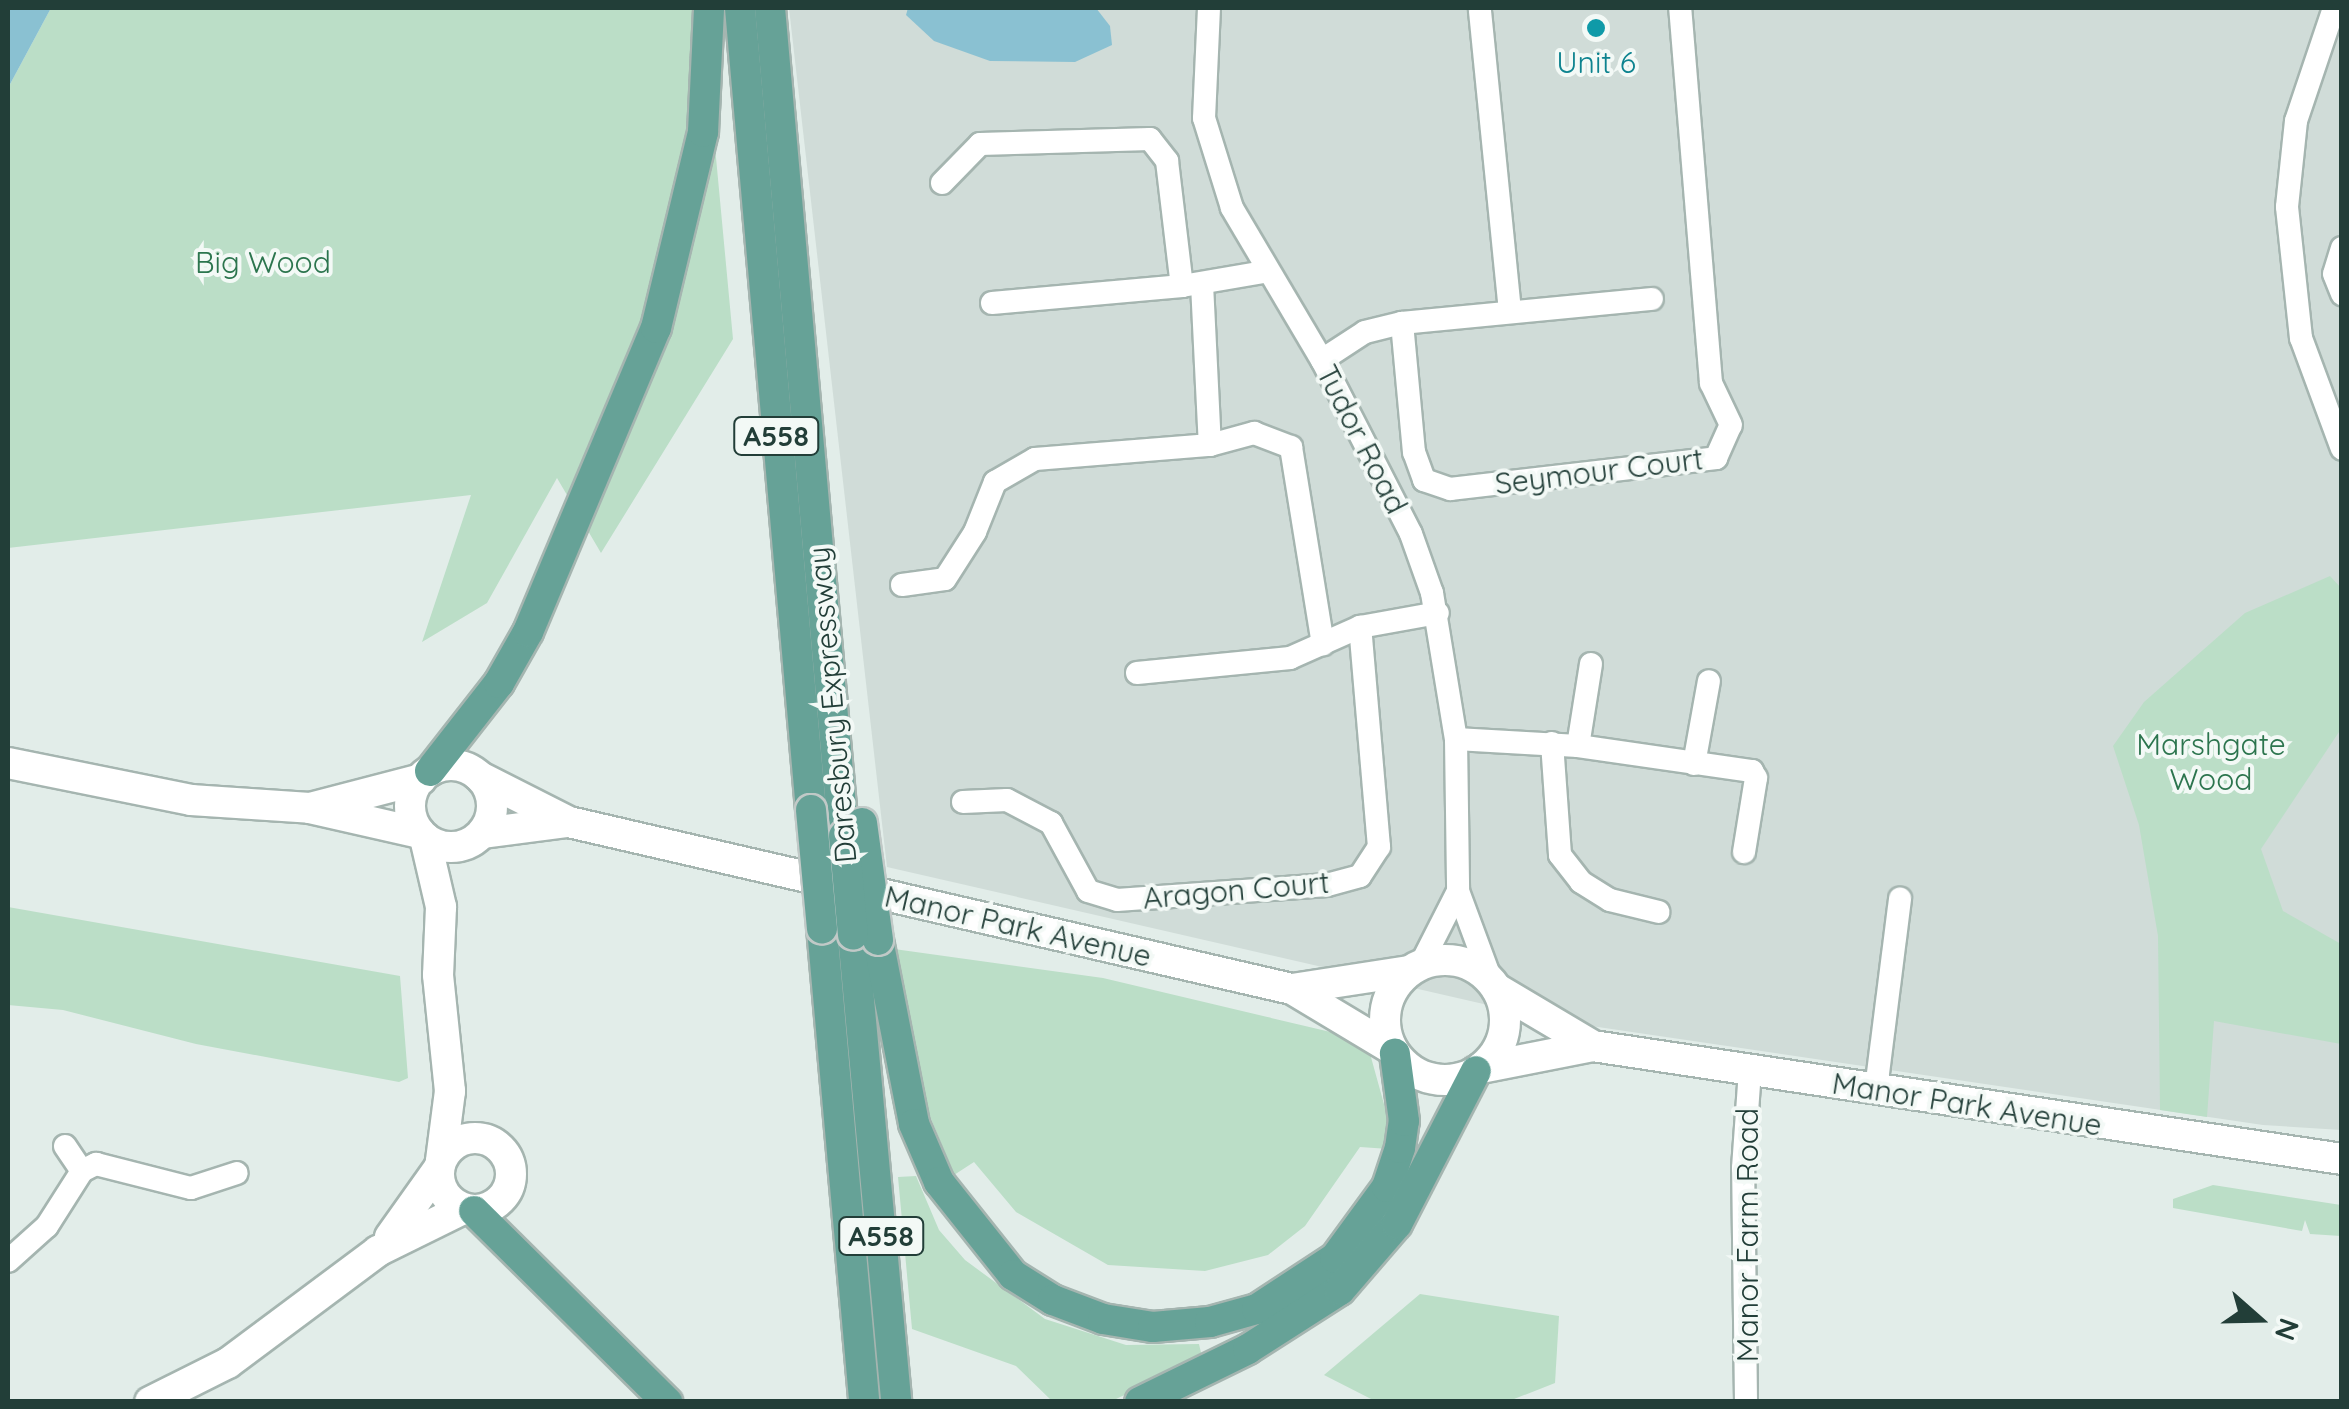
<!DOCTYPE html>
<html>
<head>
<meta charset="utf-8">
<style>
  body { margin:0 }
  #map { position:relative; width:2349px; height:1409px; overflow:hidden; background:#e2ede9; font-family:Quicksand,sans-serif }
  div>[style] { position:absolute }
  .built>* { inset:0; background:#d0dcd8 }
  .green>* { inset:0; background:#bbdec7 }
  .water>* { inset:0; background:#8ac1d2 }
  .roads { filter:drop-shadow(2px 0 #a5b5b0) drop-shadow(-2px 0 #a5b5b0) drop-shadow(0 2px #a5b5b0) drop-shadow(0 -2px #a5b5b0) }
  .street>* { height:22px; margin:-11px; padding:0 11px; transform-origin:11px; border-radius:11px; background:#fff }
  .secondary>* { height:30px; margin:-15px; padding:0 15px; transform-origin:15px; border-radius:15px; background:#fff }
  .secondary>.ring { margin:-15px; padding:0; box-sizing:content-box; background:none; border:30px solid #fff; border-radius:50% }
  .primary>* { height:30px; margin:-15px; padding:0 15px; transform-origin:15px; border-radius:15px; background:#66a297 }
  .bridges { filter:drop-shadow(2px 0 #c1c9c7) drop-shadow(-2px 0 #c1c9c7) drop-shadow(0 2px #c1c9c7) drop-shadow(0 -2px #c1c9c7) }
  .primary-bridge>* { height:30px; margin:-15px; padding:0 15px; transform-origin:15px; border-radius:15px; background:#66a297 }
  .dots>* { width:28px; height:28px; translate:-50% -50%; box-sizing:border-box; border:5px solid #f3f9f6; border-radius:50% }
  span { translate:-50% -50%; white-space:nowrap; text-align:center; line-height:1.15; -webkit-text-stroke:8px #f3f9f6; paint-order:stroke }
  .shield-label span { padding:2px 8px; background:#f3f9f6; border:2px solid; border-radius:8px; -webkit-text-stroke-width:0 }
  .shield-label { font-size:28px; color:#223e38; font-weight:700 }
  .culture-label { font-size:30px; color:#0d838f }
  .park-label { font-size:30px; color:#2c754e }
  .street-label { font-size:30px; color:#223e38 }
  .frame { position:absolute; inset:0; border:10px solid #223e38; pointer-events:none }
  .north { position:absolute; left:2209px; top:1269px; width:100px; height:100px; -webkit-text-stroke:8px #f3f9f6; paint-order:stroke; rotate:110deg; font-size:28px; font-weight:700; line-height:40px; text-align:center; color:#223e38 }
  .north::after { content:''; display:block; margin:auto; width:35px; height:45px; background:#223e38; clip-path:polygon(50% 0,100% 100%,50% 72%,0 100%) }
</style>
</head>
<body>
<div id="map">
  <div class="built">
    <div style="clip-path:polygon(789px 8px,2341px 8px,2341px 1130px,2263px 1125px,1557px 1021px,887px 867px)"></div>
  </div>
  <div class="green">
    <div style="clip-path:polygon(51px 8px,702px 8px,733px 339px,601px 553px,557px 478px,487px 603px,422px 642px,471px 495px,8px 548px,8px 88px)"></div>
    <div style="clip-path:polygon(2330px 576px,2341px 588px,2341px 729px,2261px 849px,2283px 911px,2341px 944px,2341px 1044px,2214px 1021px,2207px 1117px,2160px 1110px,2158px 936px,2139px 825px,2113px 746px,2144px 702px,2245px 613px)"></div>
    <div style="clip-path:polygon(8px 907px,400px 976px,408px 1078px,399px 1082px,196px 1044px,63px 1010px,8px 1005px)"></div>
    <div style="clip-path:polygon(894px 949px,1103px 978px,1339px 1034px,1369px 1050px,1387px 1115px,1389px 1149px,1360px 1147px,1305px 1226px,1268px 1255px,1205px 1271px,1108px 1265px,1016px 1212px,974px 1162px,954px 1175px,916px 1082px)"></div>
    <div style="clip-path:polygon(916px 1176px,939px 1230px,965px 1260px,1045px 1319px,1126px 1345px,1199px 1344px,1202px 1357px,1112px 1401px,1052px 1401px,1016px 1366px,912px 1329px,898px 1177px)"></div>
    <div style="clip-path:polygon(2213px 1185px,2341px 1205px,2341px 1236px,2310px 1234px,2305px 1220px,2302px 1231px,2173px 1208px,2173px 1199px)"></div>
    <div style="clip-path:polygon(1420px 1294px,1559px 1316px,1555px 1383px,1509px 1401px,1377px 1402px,1324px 1375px)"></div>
  </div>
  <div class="water">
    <div style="clip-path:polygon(8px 8px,51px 8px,8px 88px)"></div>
    <div style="clip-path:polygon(908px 8px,1096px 8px,1110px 26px,1112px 45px,1075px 62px,990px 61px,934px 41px,906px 15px)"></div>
  </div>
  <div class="roads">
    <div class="street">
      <div style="left:1209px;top:8px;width:110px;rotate:92.6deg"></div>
      <div style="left:1204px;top:118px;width:94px;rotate:72.7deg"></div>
      <div style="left:1232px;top:208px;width:177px;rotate:59.4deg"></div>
      <div style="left:1322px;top:360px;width:195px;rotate:62.9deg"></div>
      <div style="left:1411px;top:534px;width:63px;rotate:70.4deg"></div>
      <div style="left:1432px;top:593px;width:148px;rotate:80.7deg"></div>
      <div style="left:1456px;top:739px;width:152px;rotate:89.2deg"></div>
      <div style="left:1458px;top:891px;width:95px;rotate:69.7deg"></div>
      <div style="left:2334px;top:8px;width:119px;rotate:108.6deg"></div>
      <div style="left:2296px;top:121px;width:86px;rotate:96deg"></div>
      <div style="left:2287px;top:207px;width:132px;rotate:83.9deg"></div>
      <div style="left:2301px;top:338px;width:118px;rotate:69.7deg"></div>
      <div style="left:1480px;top:11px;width:301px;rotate:84.3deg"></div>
      <div style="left:942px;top:183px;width:54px;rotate:-45.7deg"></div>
      <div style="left:980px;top:144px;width:170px;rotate:-1.7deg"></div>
      <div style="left:1150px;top:139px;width:28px;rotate:52deg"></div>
      <div style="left:1167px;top:161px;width:126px;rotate:83.2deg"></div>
      <div style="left:2342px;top:248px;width:27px;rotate:107deg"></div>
      <div style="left:2334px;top:274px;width:22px;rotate:68deg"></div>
      <div style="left:1202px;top:284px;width:161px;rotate:87.2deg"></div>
      <div style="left:992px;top:303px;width:191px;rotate:-5.1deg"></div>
      <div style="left:1182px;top:286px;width:83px;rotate:-9.7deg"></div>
      <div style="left:1402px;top:323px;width:130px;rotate:84.7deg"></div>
      <div style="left:1414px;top:452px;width:30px;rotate:70deg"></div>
      <div style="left:1424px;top:480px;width:28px;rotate:19deg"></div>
      <div style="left:1450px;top:489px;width:268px;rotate:-6.6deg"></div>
      <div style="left:1716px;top:458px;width:36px;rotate:-66deg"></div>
      <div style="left:1731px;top:425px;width:47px;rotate:-115.5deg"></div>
      <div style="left:1711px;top:383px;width:376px;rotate:-94.7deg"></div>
      <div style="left:1322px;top:360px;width:51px;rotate:-33.1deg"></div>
      <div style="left:1365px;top:332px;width:38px;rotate:-14deg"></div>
      <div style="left:1402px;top:323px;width:251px;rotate:-5.5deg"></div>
      <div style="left:902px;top:585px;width:43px;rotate:-7.9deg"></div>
      <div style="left:945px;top:579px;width:56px;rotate:-57.4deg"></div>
      <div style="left:975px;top:532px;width:54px;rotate:-68.2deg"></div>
      <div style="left:995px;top:482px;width:46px;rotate:-29.9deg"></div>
      <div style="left:1035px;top:459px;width:176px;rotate:-4.6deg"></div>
      <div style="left:1210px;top:445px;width:46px;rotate:-15.3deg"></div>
      <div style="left:1254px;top:433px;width:40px;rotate:21deg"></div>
      <div style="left:1291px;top:447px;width:200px;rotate:80.8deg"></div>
      <div style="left:1137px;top:673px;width:154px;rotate:-5.6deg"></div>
      <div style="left:1290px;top:658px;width:77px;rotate:-23.9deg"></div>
      <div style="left:1360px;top:627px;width:79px;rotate:-10.2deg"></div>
      <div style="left:1456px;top:739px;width:122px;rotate:3.3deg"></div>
      <div style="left:1578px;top:746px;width:176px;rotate:8.2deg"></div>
      <div style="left:1752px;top:771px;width:8px;rotate:60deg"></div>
      <div style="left:1756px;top:778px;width:75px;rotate:99.2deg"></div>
      <div style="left:1552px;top:743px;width:112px;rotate:85.9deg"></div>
      <div style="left:1560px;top:855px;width:34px;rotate:52deg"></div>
      <div style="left:1581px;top:882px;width:34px;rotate:32deg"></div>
      <div style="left:1610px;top:900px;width:50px;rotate:13.8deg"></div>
      <div style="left:1578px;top:746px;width:83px;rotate:-81deg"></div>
      <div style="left:1694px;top:764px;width:84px;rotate:-79.8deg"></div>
      <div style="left:963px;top:802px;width:44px;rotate:-2.6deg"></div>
      <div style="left:1007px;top:800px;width:50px;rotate:27.6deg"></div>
      <div style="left:1051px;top:823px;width:77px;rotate:61.4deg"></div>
      <div style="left:1088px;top:891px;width:30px;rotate:17deg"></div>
      <div style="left:1117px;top:900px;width:211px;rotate:-4.1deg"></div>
      <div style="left:1327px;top:885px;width:34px;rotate:-15deg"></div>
      <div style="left:1360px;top:876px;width:35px;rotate:-57deg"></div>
      <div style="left:1379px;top:847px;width:221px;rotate:-94.9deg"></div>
      <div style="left:1421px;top:964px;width:82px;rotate:-63.1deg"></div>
      <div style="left:1876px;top:1089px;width:192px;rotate:-82.8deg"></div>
      <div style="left:65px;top:1146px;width:30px;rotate:56deg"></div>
      <div style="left:8px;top:1261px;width:52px;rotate:-41.9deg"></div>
      <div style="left:47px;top:1226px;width:65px;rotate:-57.5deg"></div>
      <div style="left:82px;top:1171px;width:16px;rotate:-27deg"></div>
      <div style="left:96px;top:1164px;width:98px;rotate:14.2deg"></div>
      <div style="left:191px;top:1188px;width:48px;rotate:-18.1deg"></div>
      <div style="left:1746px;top:1402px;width:234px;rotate:-90.7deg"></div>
      <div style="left:1743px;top:1168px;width:98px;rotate:-85.9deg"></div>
    </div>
    <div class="secondary">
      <div style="left:8px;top:763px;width:187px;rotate:11.4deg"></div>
      <div style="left:191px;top:800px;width:119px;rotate:3.8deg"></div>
      <div style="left:310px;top:808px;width:113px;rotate:12.8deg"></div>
      <div class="ring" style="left:410px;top:765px;width:52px;height:52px"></div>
      <div style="left:480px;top:777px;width:100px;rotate:26.8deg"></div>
      <div style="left:569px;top:822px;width:742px;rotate:13.01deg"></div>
      <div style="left:1292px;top:989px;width:117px;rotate:31deg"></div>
      <div style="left:310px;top:808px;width:115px;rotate:-14.6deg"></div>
      <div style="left:483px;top:833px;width:84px;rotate:-7.5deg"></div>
      <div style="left:425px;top:838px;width:71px;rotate:76.9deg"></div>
      <div style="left:441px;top:907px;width:68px;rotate:92.5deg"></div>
      <div style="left:438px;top:975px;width:117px;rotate:84.1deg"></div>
      <div style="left:450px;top:1091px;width:70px;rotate:97.4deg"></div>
      <div class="ring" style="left:1385px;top:960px;width:90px;height:90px"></div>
      <div style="left:1292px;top:989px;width:118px;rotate:-8.7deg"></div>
      <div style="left:1497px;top:989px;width:112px;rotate:30.7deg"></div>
      <div style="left:1481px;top:1068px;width:114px;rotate:-11.1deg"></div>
      <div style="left:1593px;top:1046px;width:757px;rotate:8.58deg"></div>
      <div class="ring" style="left:439px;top:1138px;width:42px;height:42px"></div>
      <div style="left:390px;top:1237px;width:85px;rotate:-54.6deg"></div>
      <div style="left:150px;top:1402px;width:87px;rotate:-26.6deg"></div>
      <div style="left:228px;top:1363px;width:187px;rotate:-36.7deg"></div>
      <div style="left:378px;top:1251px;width:95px;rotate:-26.3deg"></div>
    </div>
    <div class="primary">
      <div style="left:740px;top:8px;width:805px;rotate:84.94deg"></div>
      <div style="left:770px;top:8px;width:813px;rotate:84.92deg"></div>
      <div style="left:430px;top:771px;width:112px;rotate:-51.9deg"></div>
      <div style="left:499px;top:683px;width:59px;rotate:-60.4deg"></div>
      <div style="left:528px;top:632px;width:330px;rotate:-67.2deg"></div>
      <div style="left:656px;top:328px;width:202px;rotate:-76.5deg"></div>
      <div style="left:703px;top:132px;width:124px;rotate:-87.2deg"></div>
      <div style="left:822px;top:928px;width:476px;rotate:84.9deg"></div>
      <div style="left:853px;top:935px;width:469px;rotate:84.7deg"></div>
      <div style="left:878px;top:940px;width:187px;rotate:78.9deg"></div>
      <div style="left:914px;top:1124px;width:63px;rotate:66.7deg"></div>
      <div style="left:939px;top:1182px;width:119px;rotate:51.5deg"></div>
      <div style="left:1013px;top:1275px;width:47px;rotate:32deg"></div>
      <div style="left:1053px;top:1300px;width:53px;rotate:20.8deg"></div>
      <div style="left:1103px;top:1319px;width:51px;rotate:9.1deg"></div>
      <div style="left:1153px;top:1327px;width:57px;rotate:-5deg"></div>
      <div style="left:1210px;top:1322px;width:49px;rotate:-15.5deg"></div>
      <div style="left:1257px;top:1309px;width:93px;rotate:-33.2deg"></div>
      <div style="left:1335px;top:1258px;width:88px;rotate:-53.8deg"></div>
      <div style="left:1387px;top:1187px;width:41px;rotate:-71.6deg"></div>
      <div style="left:1400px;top:1148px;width:27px;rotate:-82deg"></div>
      <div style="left:1404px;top:1121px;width:68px;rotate:-97.7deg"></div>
      <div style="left:474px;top:1211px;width:272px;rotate:44.7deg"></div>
      <div style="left:1140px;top:1402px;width:120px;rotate:-26.1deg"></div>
      <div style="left:1248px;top:1349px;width:109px;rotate:-32.7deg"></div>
      <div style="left:1340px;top:1290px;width:87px;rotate:-49.2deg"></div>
      <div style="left:1397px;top:1224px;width:172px;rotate:-62.7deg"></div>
    </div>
  </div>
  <div class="bridges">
    <div class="primary-bridge">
      <div style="left:811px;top:810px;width:119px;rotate:84.7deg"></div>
      <div style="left:862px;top:823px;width:118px;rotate:82.2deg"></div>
      <div style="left:844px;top:836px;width:99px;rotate:84.8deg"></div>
    </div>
  </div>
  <div class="dots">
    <div style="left:1596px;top:28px;background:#0f9aa8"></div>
  </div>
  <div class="shield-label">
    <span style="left:776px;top:436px">A558</span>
    <span style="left:881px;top:1236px">A558</span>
  </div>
  <div class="culture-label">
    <span style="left:1596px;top:62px">Unit 6</span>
  </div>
  <div class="park-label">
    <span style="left:263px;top:262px">Big Wood</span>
    <span style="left:2211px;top:761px">Marshgate<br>Wood</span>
  </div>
  <div class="street-label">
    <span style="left:1362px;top:439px;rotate:63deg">Tudor Road</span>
    <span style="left:1599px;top:471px;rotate:-7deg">Seymour Court</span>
    <span style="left:832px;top:705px;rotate:-95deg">Daresbury Expressway</span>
    <span style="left:1236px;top:890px;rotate:-5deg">Aragon Court</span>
    <span style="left:1018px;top:926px;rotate:13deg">Manor Park Avenue</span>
    <span style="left:1967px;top:1104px;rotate:9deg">Manor Park Avenue</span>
    <span style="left:1747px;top:1235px;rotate:-90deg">Manor Farm Road</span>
  </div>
  <div class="frame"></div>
  <div class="north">N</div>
</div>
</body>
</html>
